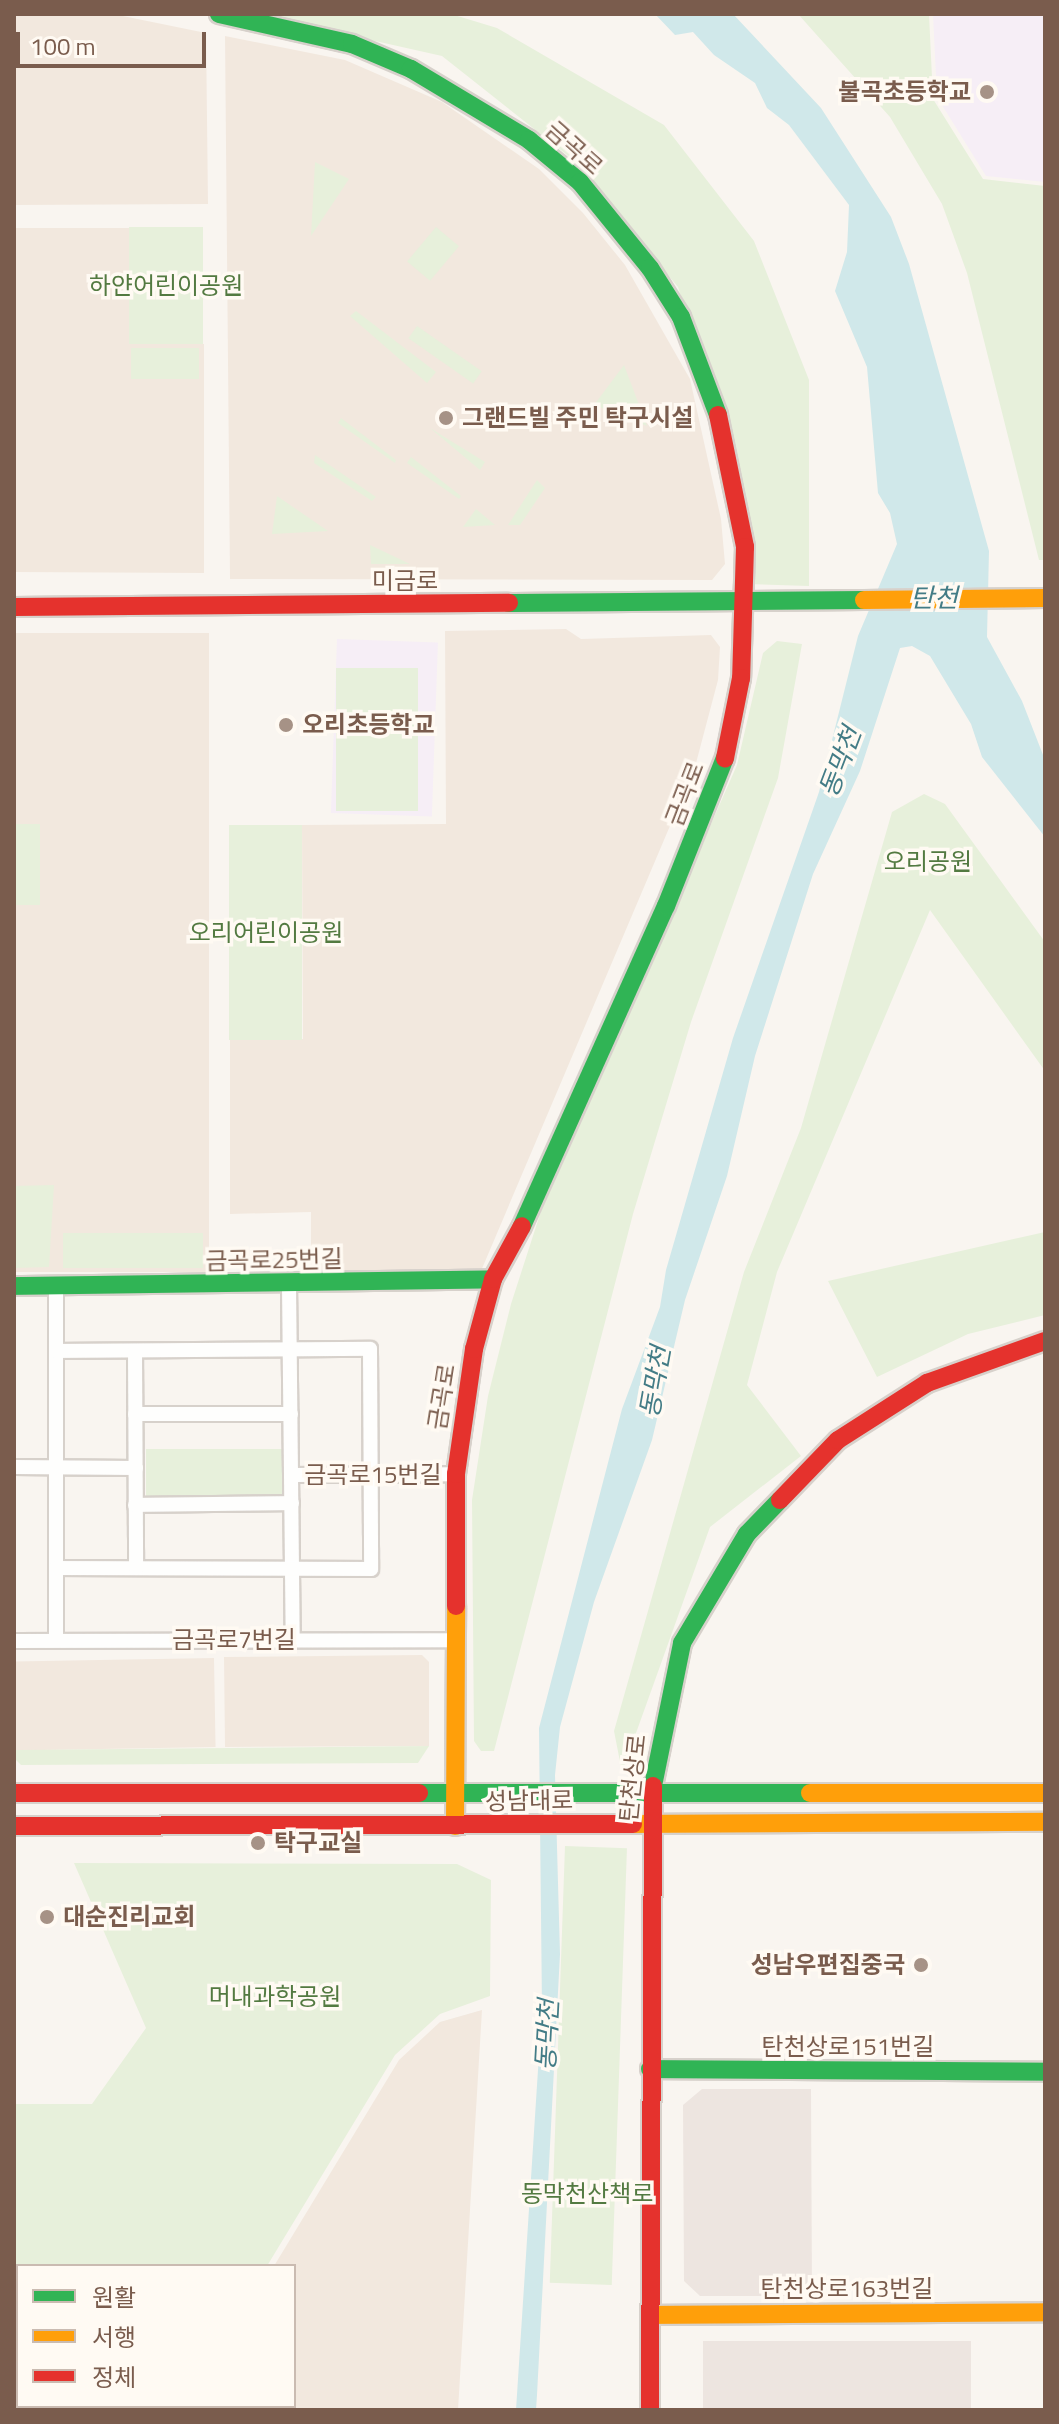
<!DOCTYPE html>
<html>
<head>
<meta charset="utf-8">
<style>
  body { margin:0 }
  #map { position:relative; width:1059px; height:2424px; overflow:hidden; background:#f9f5f0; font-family:"Titillium Web","Noto Sans KR",sans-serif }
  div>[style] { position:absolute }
  .residential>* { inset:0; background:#f2e8de; transform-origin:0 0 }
  .industrial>* { inset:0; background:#ede5e0; transform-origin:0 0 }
  .education>* { inset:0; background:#f6eef6; transform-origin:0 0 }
  .green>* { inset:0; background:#e7f0db; transform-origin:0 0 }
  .water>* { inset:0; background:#d0e8ea }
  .roads { filter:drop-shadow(2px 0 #d7d1cb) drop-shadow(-2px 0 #d7d1cb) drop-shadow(0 2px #d7d1cb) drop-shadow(0 -2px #d7d1cb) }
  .street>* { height:14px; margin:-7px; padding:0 7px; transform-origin:7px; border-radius:7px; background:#fefefd }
  .fast>* { height:18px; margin:-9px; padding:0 9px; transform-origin:9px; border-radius:9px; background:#30b455 }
  .slow>* { height:18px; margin:-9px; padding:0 9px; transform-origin:9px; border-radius:9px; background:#ff9f0a }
  .jam>* { height:18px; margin:-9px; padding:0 9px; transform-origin:9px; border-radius:9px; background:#e5322d }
  .dots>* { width:22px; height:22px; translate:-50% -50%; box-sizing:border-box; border:4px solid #fffaf3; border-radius:50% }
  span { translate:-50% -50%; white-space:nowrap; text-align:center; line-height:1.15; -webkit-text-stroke:7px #fffaf3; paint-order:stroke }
  .poi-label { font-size:24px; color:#7a5c4d; font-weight:700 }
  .right { translate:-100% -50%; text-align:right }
  .left { translate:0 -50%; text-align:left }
  .street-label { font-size:24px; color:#7a5c4d }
  .park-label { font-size:24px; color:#537a41 }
  .water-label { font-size:26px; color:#437c86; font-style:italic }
  .frame { position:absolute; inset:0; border:16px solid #7a5c4d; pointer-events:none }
  .legend { position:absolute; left:16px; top:2264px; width:280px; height:144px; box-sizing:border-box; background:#fffaf3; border:2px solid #cabbb1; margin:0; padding:10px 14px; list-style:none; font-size:24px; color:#7a5c4d }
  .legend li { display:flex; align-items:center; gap:16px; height:40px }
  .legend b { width:40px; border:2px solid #cabbb1 }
  .scale { position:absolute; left:16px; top:32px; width:190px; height:36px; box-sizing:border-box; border:4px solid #7a5c4d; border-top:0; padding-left:10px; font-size:24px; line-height:28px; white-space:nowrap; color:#7a5c4d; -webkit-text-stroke:6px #fffaf3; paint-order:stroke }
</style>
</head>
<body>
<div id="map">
  <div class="residential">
    <div style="clip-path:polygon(14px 14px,113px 14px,206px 33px,208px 204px,14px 205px)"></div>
    <div style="clip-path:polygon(225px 36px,345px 60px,442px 102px,539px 169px,583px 213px,625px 265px,690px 379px,721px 519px,725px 564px,712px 580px,230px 579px)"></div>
    <div style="clip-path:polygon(14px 228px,129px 228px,130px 343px,204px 344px,204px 573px,14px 572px)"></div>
    <div style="clip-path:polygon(566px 629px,581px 639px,711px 635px,720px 647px,718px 680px,695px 767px,478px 1278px,311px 1281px,311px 1212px,230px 1214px,230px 1040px,303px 1039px,302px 825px,446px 824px,445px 631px)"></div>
    <div style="left:209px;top:633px;width:639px;height:195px;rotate:90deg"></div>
    <div style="clip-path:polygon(422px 1655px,429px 1662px,429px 1746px,225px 1747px,224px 1657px)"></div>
    <div style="left:214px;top:1658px;width:89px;height:200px;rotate:89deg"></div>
    <div style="clip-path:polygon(482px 2010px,458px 2410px,174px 2410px,294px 2406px,294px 2266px,274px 2266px,399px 2060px,440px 2022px)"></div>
  </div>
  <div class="industrial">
    <div style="clip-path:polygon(702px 2089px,811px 2089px,812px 2296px,700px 2296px,684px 2281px,683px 2105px)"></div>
    <div style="left:703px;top:2341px;width:268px;height:69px"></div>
  </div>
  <div class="education">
    <div style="clip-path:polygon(933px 14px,1045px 14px,1045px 182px,986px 176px,937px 97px)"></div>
    <div style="left:337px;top:639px;width:101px;height:174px;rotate:2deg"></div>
  </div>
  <div class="green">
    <div style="clip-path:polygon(255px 14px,451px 14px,497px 28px,664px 125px,754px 241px,809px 380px,809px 586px,745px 584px,719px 413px,678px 287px,567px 155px,442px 56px)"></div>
    <div style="clip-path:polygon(798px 14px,929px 14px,933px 99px,983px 179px,1045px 186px,1045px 560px,1039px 560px,967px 273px,942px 204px,890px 117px)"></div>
    <div style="clip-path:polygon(315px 162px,349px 179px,311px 236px)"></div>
    <div style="left:203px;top:227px;width:117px;height:74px;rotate:90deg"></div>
    <div style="left:436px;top:227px;width:30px;height:45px;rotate:40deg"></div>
    <div style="clip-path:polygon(356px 311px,436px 372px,427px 383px,350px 316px)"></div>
    <div style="left:417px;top:326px;width:79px;height:15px;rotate:35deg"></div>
    <div style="left:131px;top:348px;width:68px;height:31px"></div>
    <div style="clip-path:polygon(624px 365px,647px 426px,594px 405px)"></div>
    <div style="clip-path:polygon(341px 418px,396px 460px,395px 463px,338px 423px)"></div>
    <div style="clip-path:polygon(430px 428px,485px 462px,480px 470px)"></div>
    <div style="clip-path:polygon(315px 455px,376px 497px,372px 501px,314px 463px)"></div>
    <div style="clip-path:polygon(411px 457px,461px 496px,459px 499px,407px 463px)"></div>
    <div style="clip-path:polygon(537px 480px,545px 488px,520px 525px,508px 525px)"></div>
    <div style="clip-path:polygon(277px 496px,328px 531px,272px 534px)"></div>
    <div style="clip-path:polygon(476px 509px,495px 525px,463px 527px)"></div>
    <div style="clip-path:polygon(370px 545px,410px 564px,371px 564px)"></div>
    <div style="clip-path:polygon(777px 641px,802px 644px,778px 778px,691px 1022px,633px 1214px,494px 1751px,481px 1751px,474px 1741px,472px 1500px,488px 1396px,511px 1304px,542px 1208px,737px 765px,763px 653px)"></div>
    <div style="left:418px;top:668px;width:143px;height:82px;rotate:90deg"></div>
    <div style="clip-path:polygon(924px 794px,945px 804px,1045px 942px,1045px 1071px,930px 910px,777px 1272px,747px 1385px,801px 1456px,710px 1527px,622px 1772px,614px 1731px,744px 1272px,801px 1128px,892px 812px)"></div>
    <div style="left:14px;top:824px;width:26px;height:81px"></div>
    <div style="left:229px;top:825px;width:73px;height:215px"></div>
    <div style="clip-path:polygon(54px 1185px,49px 1267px,14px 1268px,14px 1186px)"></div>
    <div style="clip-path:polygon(1045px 1232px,1045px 1315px,968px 1334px,877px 1377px,828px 1281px)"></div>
    <div style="left:63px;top:1233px;width:140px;height:35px"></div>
    <div style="left:146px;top:1449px;width:142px;height:53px"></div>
    <div style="clip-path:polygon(429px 1746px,418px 1763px,21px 1765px,14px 1758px,14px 1750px)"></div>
    <div style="left:565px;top:1846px;width:62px;height:437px;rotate:2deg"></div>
    <div style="clip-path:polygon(74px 1863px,457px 1864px,491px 1880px,490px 1996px,440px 2014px,395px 2055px,267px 2266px,18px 2266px,18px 2406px,168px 2406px,165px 2410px,14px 2410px,14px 2104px,92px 2104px,146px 2028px)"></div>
  </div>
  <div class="water">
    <div style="clip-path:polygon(655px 14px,733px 14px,821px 108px,891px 217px,909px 264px,989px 551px,987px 637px,1022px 701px,1045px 760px,1045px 837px,982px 757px,971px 724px,930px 656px,912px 646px,900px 648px,860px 771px,813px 874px,755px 1056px,727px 1176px,685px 1300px,652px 1440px,594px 1602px,560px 1727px,555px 1775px,560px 1954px,537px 2395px,536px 2410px,516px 2410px,542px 2008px,539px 1728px,622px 1409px,660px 1307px,666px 1270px,733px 1038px,819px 792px,858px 636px,897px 544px,890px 513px,878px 493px,867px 367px,835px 291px,847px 252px,849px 205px,789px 125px,767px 108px,755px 83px,714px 55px,693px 32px,675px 35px)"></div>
  </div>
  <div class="roads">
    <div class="street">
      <div style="left:289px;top:1284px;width:356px;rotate:89.4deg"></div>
      <div style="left:56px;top:1286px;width:354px;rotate:90deg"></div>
      <div style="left:56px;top:1351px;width:314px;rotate:-0.4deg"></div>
      <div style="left:370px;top:1349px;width:220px;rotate:89.7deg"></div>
      <div style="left:371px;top:1569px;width:315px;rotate:-179.8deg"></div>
      <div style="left:135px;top:1351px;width:217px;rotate:89.7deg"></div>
      <div style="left:135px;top:1414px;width:156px"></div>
      <div style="left:14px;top:1467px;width:122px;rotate:0.5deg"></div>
      <div style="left:291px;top:1475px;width:165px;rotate:-0.3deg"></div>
      <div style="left:135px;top:1505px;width:157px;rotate:-0.7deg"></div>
      <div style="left:14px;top:1641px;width:441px;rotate:-0.1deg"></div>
    </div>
    <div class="fast">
      <div style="left:219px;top:14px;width:136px;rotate:12.7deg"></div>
      <div style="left:352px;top:44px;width:64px;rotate:23deg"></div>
      <div style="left:411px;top:69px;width:138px;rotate:31deg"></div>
      <div style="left:529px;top:140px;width:66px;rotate:39.5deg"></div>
      <div style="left:580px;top:182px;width:111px;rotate:50.9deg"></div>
      <div style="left:650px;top:268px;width:58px;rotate:57.7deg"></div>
      <div style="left:681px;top:317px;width:105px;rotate:69.3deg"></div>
      <div style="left:509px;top:603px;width:355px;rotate:-0.5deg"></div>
      <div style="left:522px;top:1226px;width:351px;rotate:-65.8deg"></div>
      <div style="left:666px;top:906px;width:159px;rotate:-68.3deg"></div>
      <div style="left:14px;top:1286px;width:479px;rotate:-0.8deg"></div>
      <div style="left:653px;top:1786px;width:146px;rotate:-78.5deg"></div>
      <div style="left:682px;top:1643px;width:127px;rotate:-59.2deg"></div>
      <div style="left:747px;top:1534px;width:47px;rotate:-45.9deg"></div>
      <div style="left:419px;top:1793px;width:391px"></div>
      <div style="left:650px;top:2069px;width:395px;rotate:0.4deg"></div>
    </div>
    <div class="slow">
      <div style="left:864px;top:600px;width:181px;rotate:-0.6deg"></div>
      <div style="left:810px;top:1793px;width:235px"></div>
      <div style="left:633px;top:1824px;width:412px;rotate:-0.3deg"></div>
      <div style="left:455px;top:1826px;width:220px;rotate:-89.7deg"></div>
      <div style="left:650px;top:2315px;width:395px;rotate:-0.4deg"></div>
    </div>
    <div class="jam">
      <div style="left:718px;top:415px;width:135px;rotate:78.4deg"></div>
      <div style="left:745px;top:547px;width:131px;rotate:91.7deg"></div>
      <div style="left:741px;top:678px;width:82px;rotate:101.3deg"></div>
      <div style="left:14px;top:607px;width:495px;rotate:-0.5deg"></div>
      <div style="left:780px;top:1500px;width:83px;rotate:-46deg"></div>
      <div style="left:838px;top:1440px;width:106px;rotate:-32.6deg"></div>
      <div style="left:927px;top:1383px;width:125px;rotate:-19.6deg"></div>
      <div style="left:456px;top:1606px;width:132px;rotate:-90deg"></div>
      <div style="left:456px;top:1474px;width:126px;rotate:-81.8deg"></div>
      <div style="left:474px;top:1349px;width:73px;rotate:-74.8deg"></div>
      <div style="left:493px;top:1279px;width:60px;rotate:-61.3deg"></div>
      <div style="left:14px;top:1793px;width:405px"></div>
      <div style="left:14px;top:1826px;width:619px;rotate:-0.19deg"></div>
      <div style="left:650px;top:2410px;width:624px;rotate:-89.72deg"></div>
    </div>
  </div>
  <div class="dots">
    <div style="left:987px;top:92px;background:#a69286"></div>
    <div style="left:446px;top:418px;background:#a69286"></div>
    <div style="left:286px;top:725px;background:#a69286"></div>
    <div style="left:258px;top:1843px;background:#a69286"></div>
    <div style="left:47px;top:1917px;background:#a69286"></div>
    <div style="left:921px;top:1965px;background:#a69286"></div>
  </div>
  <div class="poi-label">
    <span class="right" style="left:971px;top:92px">불곡초등학교</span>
    <span class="left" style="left:462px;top:418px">그랜드빌 주민 탁구시설</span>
    <span class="left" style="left:302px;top:725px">오리초등학교</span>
    <span class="left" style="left:274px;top:1843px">탁구교실</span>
    <span class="left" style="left:63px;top:1917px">대순진리교회</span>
    <span class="right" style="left:905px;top:1965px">성남우편집중국</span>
  </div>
  <div class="street-label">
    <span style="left:574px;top:148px;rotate:42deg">금곡로</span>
    <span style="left:405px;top:581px">미금로</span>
    <span style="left:685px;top:794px;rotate:-69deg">금곡로</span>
    <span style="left:274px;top:1260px;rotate:-1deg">금곡로25번길</span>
    <span style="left:442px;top:1397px;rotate:-81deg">금곡로</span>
    <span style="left:373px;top:1475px">금곡로15번길</span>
    <span style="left:234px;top:1640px">금곡로7번길</span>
    <span style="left:633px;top:1778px;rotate:-84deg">탄천상로</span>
    <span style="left:529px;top:1801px;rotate:-1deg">성남대로</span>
    <span style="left:848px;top:2047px">탄천상로151번길</span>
    <span style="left:847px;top:2289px">탄천상로163번길</span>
  </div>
  <div class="park-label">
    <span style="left:166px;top:286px">하얀어린이공원</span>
    <span style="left:928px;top:862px">오리공원</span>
    <span style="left:266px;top:933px">오리어린이공원</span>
    <span style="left:275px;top:1997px">머내과학공원</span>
    <span style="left:587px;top:2194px">동막천산책로</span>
  </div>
  <div class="water-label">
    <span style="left:934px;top:598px">탄천</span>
    <span style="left:840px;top:762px;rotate:-69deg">동막천</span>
    <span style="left:655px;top:1382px;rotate:-80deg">동막천</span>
    <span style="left:547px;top:2035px;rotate:-87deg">동막천</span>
  </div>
  <div class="frame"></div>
  <ul class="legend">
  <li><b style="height:10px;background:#30b455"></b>원활</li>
  <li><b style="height:10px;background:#ff9f0a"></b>서행</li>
  <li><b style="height:10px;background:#e5322d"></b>정체</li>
  </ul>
  <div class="scale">100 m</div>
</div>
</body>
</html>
